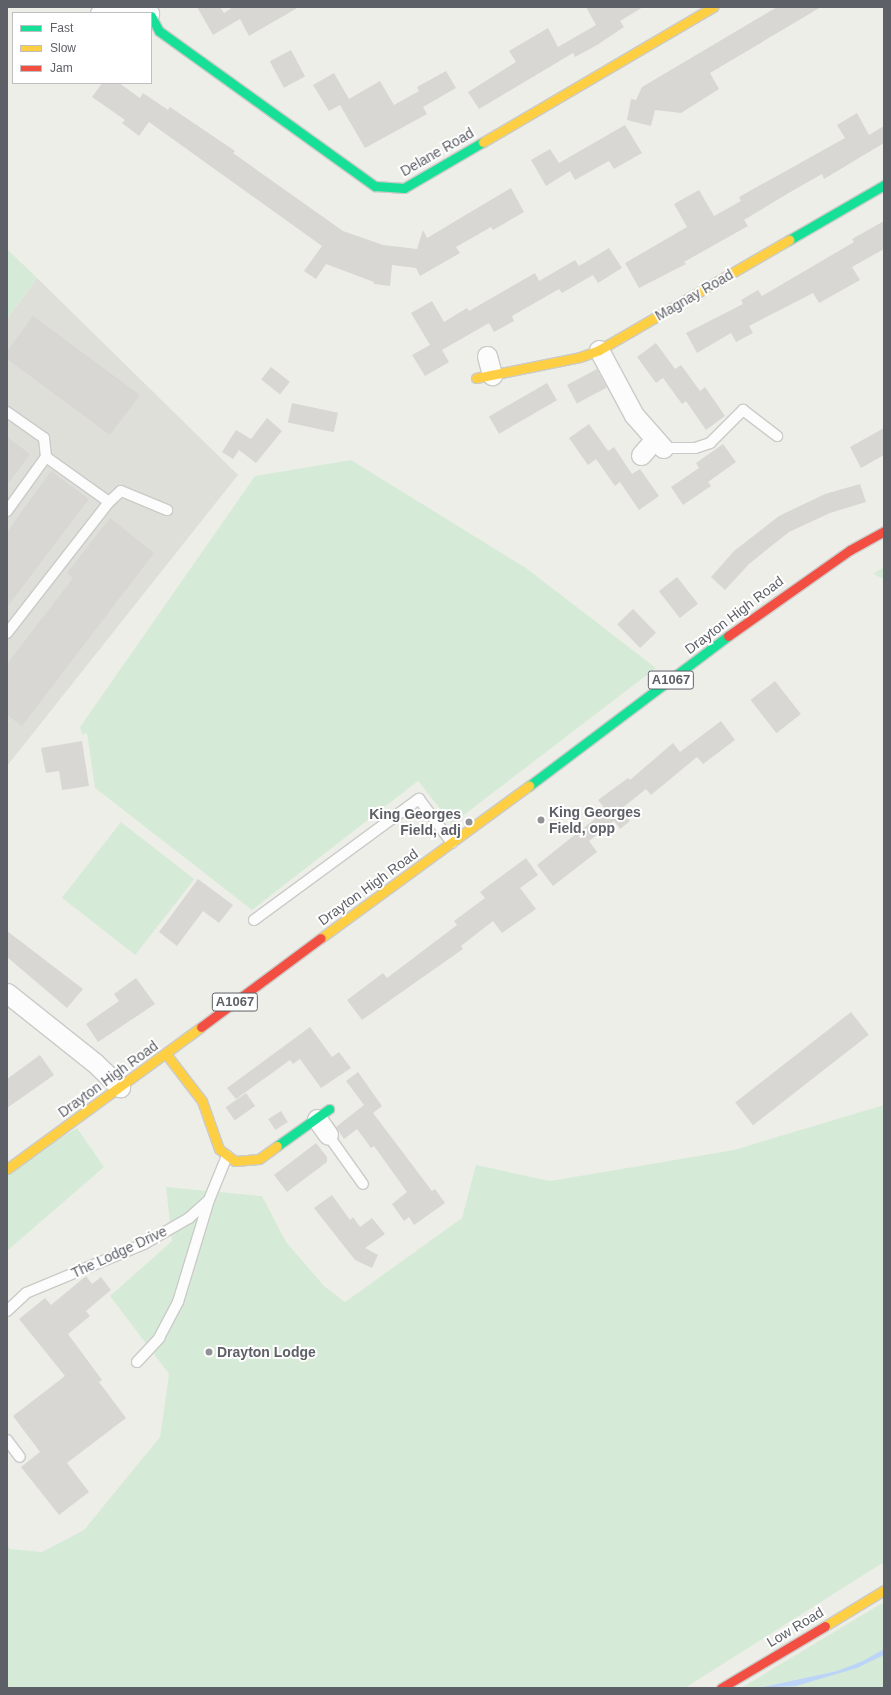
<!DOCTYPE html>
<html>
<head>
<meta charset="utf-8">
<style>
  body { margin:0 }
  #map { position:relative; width:891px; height:1695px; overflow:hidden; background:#eeeee8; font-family:Arial,sans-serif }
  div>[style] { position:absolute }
  .industrial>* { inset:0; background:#dfdfd9 }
  .green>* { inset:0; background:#d6ebd7; transform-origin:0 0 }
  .water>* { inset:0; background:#bcd4f8 }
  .building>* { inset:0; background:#d8d7d3; transform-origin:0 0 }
  .roads { filter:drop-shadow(1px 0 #cacbc9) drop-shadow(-1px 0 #cacbc9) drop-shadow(0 1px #cacbc9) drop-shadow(0 -1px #cacbc9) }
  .lane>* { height:10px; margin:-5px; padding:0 5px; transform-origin:5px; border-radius:5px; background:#fcfcfc }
  .street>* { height:19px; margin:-9.5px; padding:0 9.5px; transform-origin:9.5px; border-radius:9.5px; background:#fcfcfc }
  .fast>* { height:9px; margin:-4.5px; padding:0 4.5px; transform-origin:4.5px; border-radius:4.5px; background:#16e098 }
  .slow>* { height:9px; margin:-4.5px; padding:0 4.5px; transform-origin:4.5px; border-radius:4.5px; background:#ffcf43 }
  .jam>* { height:9px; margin:-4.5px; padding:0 4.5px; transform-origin:4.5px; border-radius:4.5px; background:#f24e42 }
  .dots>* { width:11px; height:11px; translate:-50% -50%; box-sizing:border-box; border:2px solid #fff; border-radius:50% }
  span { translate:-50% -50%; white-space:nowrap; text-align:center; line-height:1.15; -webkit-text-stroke:4px #fff; paint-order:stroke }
  .shield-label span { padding:1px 3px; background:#fff; border:1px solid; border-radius:3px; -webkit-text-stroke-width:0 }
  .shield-label { font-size:13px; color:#5e6067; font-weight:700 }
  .street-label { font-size:14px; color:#5e6067 }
  .poi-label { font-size:14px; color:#5e6067; font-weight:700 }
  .left { translate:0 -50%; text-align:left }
  .right { translate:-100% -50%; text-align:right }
  .frame { position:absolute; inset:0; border:8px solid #5e6067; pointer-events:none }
  .legend { position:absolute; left:12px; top:12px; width:140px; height:72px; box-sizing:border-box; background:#fff; border:1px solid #bfbfc2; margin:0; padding:5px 7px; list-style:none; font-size:12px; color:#5e6067 }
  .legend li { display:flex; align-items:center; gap:8px; height:20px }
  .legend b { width:20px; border:1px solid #bfbfc2 }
</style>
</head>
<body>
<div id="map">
  <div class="industrial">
    <div style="clip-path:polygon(37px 278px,238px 475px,7px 766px,7px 319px)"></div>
  </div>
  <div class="green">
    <div style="clip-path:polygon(7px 249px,37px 278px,7px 319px)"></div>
    <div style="clip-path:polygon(351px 460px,526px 568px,656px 668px,452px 824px,418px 781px,252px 910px,95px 788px,87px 733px,82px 735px,80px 727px,255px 476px)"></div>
    <div style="clip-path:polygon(884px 567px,884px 579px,873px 574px)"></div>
    <div style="left:121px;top:822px;width:93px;height:96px;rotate:38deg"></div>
    <div style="clip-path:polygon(884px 1105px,884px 1562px,685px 1688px,7px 1688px,7px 1545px,10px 1549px,42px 1552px,84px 1530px,160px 1437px,169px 1374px,110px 1296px,172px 1241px,166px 1187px,262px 1196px,286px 1242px,324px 1286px,345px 1302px,462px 1218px,476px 1165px,550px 1181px,734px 1150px)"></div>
    <div style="clip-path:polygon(77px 1128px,104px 1167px,7px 1251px,7px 1171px)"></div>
    <div style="clip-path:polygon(884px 1602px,884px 1688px,741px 1688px)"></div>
  </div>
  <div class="water">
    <div style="clip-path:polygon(884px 1649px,884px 1655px,857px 1668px,796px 1686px,759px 1688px,837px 1671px,863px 1661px)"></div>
  </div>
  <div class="building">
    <div style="clip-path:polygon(197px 7px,220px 7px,224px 13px,233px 7px,299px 7px,249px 36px,240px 19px,213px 35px)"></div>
    <div style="clip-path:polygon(586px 7px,643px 7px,620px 21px,624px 27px,597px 45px,575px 57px,573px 53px,479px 109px,468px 92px,516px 62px,509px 51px,548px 28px,558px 47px,596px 25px)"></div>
    <div style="clip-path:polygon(777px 7px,821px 7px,710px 73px,719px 89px,681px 113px,655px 110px,651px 126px,627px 120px,631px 99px,636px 100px,642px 87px)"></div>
    <div style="left:291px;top:50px;width:30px;height:24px;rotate:62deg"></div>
    <div style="clip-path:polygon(446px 71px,456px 88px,423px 107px,427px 114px,365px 148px,340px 105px,329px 111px,313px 85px,334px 73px,349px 99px,380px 81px,394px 105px,419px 91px,417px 87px)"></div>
    <div style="clip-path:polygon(102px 83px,119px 83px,140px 98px,143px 93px,168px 110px,170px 107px,235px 151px,233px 153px,343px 231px,383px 245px,417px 249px,423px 230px,427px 238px,511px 188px,524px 212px,493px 230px,491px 227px,456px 247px,460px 253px,420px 276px,416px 268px,392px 265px,390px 286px,374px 284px,374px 282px,326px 264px,316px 279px,304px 271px,322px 246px,149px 122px,139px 136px,122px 123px,125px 120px,92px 97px)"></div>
    <div style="clip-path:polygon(857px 113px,869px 135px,884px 126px,884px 143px,824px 179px,822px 174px,787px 194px,744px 220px,748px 226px,684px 262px,686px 264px,639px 288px,625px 263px,687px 227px,674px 204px,699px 190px,714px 216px,741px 201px,739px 197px,845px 138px,837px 125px)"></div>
    <div style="clip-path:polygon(625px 125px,642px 153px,614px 169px,609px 161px,575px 180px,570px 171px,546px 186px,531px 160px,550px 149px,559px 163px)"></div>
    <div style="clip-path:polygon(884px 221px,884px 249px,852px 267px,860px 280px,819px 303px,813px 293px,749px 326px,753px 333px,736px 342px,731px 333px,697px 353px,686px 333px,743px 304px,741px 300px,758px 290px,762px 296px,854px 242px,852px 239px)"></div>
    <div style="clip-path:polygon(609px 248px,622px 268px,598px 283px,593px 275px,562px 293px,559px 289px,512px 316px,514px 321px,494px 332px,489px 323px,442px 350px,449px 362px,425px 376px,412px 355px,430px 345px,411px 313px,432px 301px,444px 322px,467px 308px,469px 311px,535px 273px,539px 281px,575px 260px,579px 266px)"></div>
    <div style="clip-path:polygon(33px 316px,140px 395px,110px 435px,7px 359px,7px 351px)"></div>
    <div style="clip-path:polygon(656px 343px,675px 369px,681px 365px,700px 391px,705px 387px,725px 416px,706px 430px,686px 401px,682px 404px,663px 378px,656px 383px,637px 357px)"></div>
    <div style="left:271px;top:367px;width:24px;height:16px;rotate:38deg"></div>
    <div style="left:597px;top:369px;width:21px;height:34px;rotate:62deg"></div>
    <div style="left:547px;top:383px;width:20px;height:67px;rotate:60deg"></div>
    <div style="left:292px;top:403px;width:47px;height:20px;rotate:12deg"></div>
    <div style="clip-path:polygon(267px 418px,282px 431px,256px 463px,239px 450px,233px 459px,222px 452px,236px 430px,251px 439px)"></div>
    <div style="clip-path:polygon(589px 424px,608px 451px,614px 447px,632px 474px,640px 469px,659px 496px,639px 510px,620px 482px,615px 486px,596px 459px,588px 465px,569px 438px)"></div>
    <div style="clip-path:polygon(884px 428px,884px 455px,861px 468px,850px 447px)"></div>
    <div style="clip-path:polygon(7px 437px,30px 454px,7px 485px)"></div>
    <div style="clip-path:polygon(723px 444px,736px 462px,708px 482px,711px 486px,683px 505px,671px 487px,699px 468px,696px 463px)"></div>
    <div style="clip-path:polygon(51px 471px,89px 499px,7px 607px,7px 532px)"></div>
    <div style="clip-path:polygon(860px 484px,866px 502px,830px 513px,789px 532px,749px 564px,725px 590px,711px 577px,734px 551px,779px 516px,825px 494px)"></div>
    <div style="clip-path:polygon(110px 518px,154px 553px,22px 726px,7px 715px,7px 664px,73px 578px,67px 573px)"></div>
    <div style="left:677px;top:577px;width:34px;height:23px;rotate:52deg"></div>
    <div style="left:633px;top:609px;width:33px;height:22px;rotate:46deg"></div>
    <div style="left:775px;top:681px;width:42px;height:31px;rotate:52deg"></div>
    <div style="clip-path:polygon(721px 721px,735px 740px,703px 764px,697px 757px,651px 795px,646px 789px,621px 809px,630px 821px,620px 829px,614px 821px,589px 841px,597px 852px,553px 886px,537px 865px,606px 810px,598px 800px,628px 778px,630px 780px,673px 743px,680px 752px)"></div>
    <div style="clip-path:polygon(82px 741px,89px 786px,62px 790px,59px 771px,46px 773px,41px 748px)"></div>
    <div style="clip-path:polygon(526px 858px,538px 875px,520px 888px,536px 909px,502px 933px,493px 921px,461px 946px,463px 949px,362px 1020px,347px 1000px,383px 973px,387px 978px,457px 925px,454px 921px,485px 898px,480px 892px)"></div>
    <div style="clip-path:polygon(198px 879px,233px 905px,219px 923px,203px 911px,177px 946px,159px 932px)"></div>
    <div style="clip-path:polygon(7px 931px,83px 989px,67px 1008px,7px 957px)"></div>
    <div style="clip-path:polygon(136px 978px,155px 1004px,98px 1042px,86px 1024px,119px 1001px,114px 994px)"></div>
    <div style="left:851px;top:1012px;width:29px;height:147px;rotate:52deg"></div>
    <div style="clip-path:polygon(310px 1027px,332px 1057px,339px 1052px,351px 1068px,321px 1088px,300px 1059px,293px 1064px,290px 1060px,236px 1099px,227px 1088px)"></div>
    <div style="clip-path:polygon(40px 1055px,54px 1075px,7px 1108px,7px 1079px)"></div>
    <div style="clip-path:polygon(358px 1072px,382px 1106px,373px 1113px,432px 1191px,435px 1189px,445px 1203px,414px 1225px,409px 1217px,404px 1221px,392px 1204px,407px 1192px,374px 1146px,371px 1148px,357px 1129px,344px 1139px,336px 1127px,364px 1105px,346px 1081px)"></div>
    <div style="left:246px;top:1093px;width:16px;height:25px;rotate:55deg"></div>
    <div style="left:281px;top:1111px;width:13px;height:15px;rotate:58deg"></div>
    <div style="clip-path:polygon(316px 1143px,327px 1157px,327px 1162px,287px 1192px,274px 1175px)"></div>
    <div style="clip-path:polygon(332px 1195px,350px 1220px,353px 1217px,360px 1227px,372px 1218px,385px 1234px,365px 1248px,378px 1255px,372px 1268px,355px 1260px,314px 1208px)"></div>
    <div style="clip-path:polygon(86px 1276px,92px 1284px,101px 1277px,111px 1290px,86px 1311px,90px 1316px,68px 1334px,102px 1380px,99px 1382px,126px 1418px,67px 1463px,89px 1492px,59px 1515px,21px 1467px,40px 1452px,13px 1416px,65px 1376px,19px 1319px,45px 1298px,51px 1305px)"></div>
  </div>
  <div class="roads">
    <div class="lane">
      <div style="left:7px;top:412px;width:45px;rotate:35.1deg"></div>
      <div style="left:44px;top:438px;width:19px;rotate:84deg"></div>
      <div style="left:663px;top:448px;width:32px"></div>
      <div style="left:695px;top:448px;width:16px;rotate:-18deg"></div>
      <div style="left:710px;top:443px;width:47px;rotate:-45deg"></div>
      <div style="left:743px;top:410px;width:43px;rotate:37.4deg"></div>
      <div style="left:109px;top:502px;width:16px;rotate:-43deg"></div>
      <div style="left:121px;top:491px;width:50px;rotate:22.4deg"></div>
      <div style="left:7px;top:511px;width:67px;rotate:-54.2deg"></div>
      <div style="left:46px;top:457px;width:77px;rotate:35.5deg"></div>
      <div style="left:109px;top:502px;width:166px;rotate:127.9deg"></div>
      <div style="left:254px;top:920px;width:205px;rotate:-36.3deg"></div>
      <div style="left:419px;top:799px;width:55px;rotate:53.1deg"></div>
      <div style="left:328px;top:1135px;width:60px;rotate:54.5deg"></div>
      <div style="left:7px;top:1311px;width:26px;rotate:-43deg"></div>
      <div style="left:26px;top:1293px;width:128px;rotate:-22.6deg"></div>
      <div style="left:144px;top:1244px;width:52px;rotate:-30deg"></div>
      <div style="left:189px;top:1218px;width:27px;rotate:-42deg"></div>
      <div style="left:209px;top:1200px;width:48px;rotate:-67.8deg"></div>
      <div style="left:137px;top:1362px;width:33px;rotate:-47deg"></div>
      <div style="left:159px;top:1338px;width:41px;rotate:-62.2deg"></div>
      <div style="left:178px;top:1302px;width:107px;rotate:-73.1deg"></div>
      <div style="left:7px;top:1440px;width:21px;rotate:53deg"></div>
    </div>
    <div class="street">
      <div style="left:122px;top:7px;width:28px;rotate:13deg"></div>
      <div style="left:100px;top:13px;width:14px;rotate:-25deg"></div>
      <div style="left:599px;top:350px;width:74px;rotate:61.7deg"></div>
      <div style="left:634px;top:415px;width:44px;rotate:48.7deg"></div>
      <div style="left:487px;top:356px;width:20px;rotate:75deg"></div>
      <div style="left:641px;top:455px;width:20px;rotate:-49deg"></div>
      <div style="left:7px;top:993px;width:112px;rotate:38.5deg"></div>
      <div style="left:95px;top:1063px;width:35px;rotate:44deg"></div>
      <div style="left:317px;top:1119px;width:19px;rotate:55deg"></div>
    </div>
    <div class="fast">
      <div style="left:151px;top:16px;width:17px;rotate:62deg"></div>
      <div style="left:159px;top:31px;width:266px;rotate:35.7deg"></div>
      <div style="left:375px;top:186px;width:29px;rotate:4deg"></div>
      <div style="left:404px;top:188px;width:91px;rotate:-30.2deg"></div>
      <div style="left:789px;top:240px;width:110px;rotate:-30.1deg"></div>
      <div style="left:529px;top:786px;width:249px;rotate:-37deg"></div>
      <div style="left:277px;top:1146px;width:64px;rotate:-35.4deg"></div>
    </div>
    <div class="slow">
      <div style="left:483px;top:142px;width:267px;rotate:-30.4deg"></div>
      <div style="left:476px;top:378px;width:106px;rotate:-11.4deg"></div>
      <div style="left:580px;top:357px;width:20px;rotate:-20deg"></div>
      <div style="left:599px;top:350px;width:220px;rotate:-30.1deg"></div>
      <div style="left:321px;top:938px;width:258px;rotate:-36.2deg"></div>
      <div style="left:166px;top:1054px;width:59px;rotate:52.5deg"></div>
      <div style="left:202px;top:1101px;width:51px;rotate:70.5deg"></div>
      <div style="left:219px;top:1149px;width:20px;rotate:37deg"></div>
      <div style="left:235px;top:1161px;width:24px;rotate:-5deg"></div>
      <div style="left:259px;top:1159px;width:22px;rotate:-36deg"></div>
      <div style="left:7px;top:1169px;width:240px;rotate:-36.2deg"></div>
      <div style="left:825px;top:1626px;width:69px;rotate:-31.4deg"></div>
    </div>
    <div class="jam">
      <div style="left:728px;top:636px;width:149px;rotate:-35.2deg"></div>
      <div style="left:850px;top:550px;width:39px;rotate:-29deg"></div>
      <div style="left:201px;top:1027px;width:149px;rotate:-36.6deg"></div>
      <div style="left:721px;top:1688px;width:121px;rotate:-30.8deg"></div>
    </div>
  </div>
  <div class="dots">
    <div style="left:541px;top:820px;background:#909294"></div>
    <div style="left:469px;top:822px;background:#909294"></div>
    <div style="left:209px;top:1352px;background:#909294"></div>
  </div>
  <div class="shield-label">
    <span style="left:671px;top:680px">A1067</span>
    <span style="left:235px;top:1002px">A1067</span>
  </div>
  <div class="street-label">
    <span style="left:437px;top:152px;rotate:-30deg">Delane Road</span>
    <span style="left:694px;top:295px;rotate:-30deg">Magnay Road</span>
    <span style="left:734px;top:615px;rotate:-37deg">Drayton High Road</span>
    <span style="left:368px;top:887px;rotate:-36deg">Drayton High Road</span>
    <span style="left:108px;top:1079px;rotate:-36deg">Drayton High Road</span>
    <span style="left:119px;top:1252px;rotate:-25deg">The Lodge Drive</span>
    <span style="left:795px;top:1627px;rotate:-31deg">Low Road</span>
  </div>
  <div class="poi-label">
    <span class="left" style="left:549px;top:820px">King Georges<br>Field, opp</span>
    <span class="right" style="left:461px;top:822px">King Georges<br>Field, adj</span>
    <span class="left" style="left:217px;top:1352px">Drayton Lodge</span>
  </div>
  <div class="frame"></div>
  <ul class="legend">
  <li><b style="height:5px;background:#16e098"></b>Fast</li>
  <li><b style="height:5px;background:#ffcf43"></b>Slow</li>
  <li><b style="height:5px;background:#f24e42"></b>Jam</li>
  </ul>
</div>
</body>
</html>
